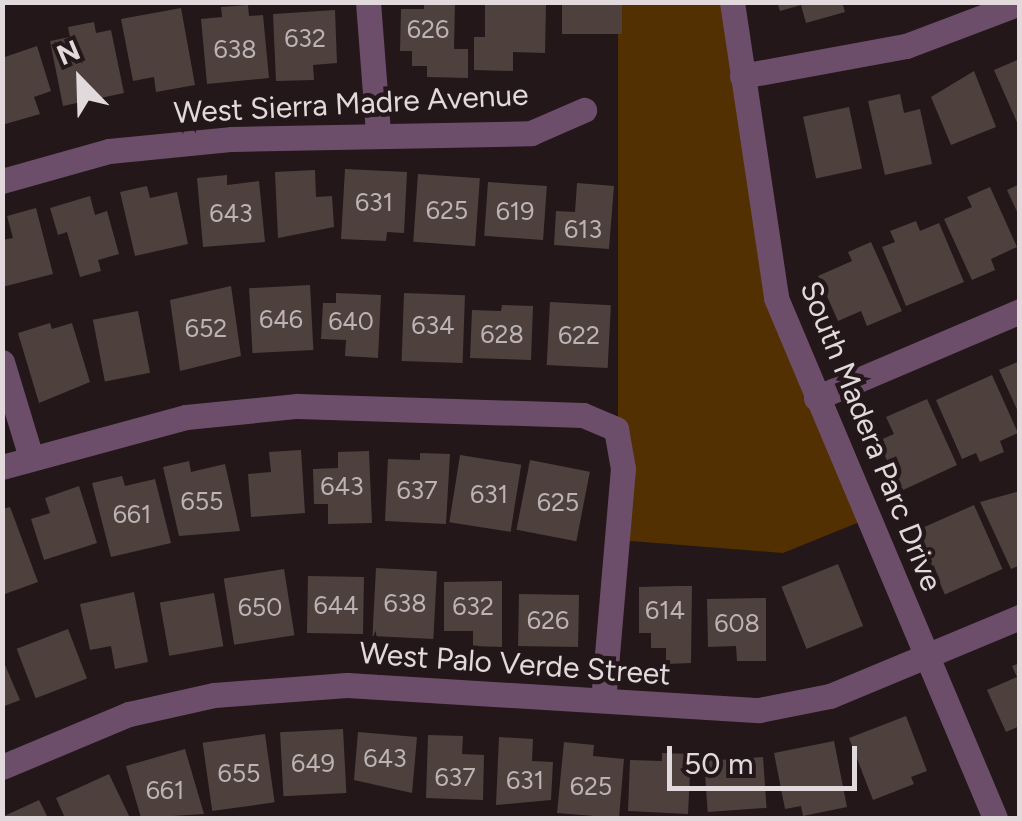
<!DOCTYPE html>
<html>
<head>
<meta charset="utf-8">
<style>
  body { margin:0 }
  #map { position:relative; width:1022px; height:821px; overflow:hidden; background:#23171a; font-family:Figtree,sans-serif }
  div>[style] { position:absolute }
  .green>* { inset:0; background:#533001 }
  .building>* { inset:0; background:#4e403d; transform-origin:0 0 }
  .minor>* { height:25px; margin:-12.5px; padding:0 12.5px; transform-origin:12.5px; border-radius:12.5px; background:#6d4e6a }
  .tertiary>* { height:25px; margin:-12.5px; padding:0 12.5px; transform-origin:12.5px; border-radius:12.5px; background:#6d4e6a }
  span { translate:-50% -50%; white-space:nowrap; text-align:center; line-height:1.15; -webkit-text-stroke:9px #23171a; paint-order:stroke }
  .number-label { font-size:25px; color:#bcb3b4 }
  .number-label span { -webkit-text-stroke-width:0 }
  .street-label { font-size:30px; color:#e1d9db }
  .frame { position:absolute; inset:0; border:5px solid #e1d9db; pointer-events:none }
  .north { position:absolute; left:30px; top:30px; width:100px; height:100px; -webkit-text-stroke:8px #23171a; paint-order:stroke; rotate:337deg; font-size:28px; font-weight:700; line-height:40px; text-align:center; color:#e1d9db }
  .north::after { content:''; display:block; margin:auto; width:35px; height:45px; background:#e1d9db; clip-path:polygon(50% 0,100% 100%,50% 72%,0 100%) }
  .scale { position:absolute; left:667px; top:746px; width:190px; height:45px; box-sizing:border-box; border:5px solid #e1d9db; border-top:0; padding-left:12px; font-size:30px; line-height:35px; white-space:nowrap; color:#e1d9db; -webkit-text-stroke:8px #23171a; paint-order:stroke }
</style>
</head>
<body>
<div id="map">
  <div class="green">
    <div style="clip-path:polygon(618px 3px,732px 3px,776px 298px,867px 519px,783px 553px,618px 540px)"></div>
  </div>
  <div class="building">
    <div style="clip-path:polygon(424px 2px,455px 2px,454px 49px,468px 49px,468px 78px,427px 77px,427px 66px,412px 66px,412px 51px,400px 51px,401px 9px,424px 9px)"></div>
    <div style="left:562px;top:2px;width:60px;height:32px"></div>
    <div style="clip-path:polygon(777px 2px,842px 2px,845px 12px,806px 23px,801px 5px,780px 11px)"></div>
    <div style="clip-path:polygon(248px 5px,249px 16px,263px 15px,269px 78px,207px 84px,201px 19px,222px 17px,221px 7px)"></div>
    <div style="clip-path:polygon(485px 5px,546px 5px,545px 53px,513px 52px,513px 71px,474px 70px,474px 37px,485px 37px)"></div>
    <div style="clip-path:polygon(181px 8px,195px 85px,156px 92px,154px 77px,133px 81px,121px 19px)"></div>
    <div style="clip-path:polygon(335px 10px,337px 63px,313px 65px,314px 80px,276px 81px,273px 14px)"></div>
    <div style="clip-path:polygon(94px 22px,96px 33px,111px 30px,124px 93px,63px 106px,50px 41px,70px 37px,68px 27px)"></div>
    <div style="clip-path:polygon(37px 46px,51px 91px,34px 97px,40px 114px,2px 125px,2px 58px)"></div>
    <div style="clip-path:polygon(1020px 59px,1020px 129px,994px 70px)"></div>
    <div style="clip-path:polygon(974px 71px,996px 127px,951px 145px,931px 97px)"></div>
    <div style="clip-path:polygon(900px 94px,904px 113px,920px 109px,932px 164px,885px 175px,868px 101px)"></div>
    <div style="left:849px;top:107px;width:63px;height:47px;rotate:78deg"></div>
    <div style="clip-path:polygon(345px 169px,407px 172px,404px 233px,387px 232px,386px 241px,341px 239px)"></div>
    <div style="clip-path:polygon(315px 170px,316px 197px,332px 196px,334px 227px,278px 238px,275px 172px)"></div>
    <div style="left:418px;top:174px;width:62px;height:68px;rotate:4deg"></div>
    <div style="clip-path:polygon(227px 175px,227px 185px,259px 181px,265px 242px,203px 247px,197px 178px)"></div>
    <div style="left:488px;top:182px;width:59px;height:54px;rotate:4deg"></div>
    <div style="clip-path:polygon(577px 183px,614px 186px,609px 249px,554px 245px,556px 211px,575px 212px)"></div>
    <div style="clip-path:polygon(1020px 184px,1020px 218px,1007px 190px)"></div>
    <div style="clip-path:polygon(147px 186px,150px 198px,177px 192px,188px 244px,135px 256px,120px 192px)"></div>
    <div style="clip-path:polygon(990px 187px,1017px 247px,991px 259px,995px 270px,972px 280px,944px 219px,972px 207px,967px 197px)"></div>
    <div style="clip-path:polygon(90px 196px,95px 215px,107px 211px,119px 254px,98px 260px,101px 271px,80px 277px,67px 232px,58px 235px,50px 208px)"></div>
    <div style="clip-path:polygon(36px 208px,53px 274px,2px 287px,2px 240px,13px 238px,7px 216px)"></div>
    <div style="clip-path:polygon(916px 221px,920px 231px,939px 223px,964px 282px,906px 306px,882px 247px,895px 242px,890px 231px)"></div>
    <div style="clip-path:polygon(871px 242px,902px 311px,867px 326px,861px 311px,838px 321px,818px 276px,852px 261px,848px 252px)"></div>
    <div style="left:310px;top:285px;width:65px;height:61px;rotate:87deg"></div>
    <div style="clip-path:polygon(231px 286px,241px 356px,180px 371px,170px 300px)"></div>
    <div style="clip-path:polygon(336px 293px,381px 295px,378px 358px,345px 356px,346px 340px,321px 339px,323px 303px,336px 303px)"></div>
    <div style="left:404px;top:293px;width:61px;height:68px;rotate:2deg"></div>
    <div style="left:550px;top:302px;width:61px;height:63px;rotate:3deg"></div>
    <div style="clip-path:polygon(502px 305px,533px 306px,531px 360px,470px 358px,472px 310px,501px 311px)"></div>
    <div style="left:138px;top:311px;width:63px;height:46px;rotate:79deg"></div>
    <div style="clip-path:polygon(50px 323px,52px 329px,72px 323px,90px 382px,39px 403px,18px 333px)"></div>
    <div style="clip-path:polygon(1020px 361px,1020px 416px,999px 370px)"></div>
    <div style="clip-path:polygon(992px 375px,1018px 433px,1000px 441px,1004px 452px,980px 462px,976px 453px,962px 459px,936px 400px)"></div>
    <div style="clip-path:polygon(927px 399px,957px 465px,901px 491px,878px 441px,894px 434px,886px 417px)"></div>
    <div style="clip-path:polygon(301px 450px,305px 513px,251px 517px,248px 474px,271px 472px,269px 452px)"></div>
    <div style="clip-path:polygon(369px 451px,372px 523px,328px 524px,328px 504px,314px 504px,313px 469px,338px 468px,338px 452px)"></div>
    <div style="clip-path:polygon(420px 453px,450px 454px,446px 524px,385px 521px,388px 459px,420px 460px)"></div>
    <div style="left:460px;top:455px;width:62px;height:68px;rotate:9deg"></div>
    <div style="left:530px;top:460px;width:61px;height:71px;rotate:11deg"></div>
    <div style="clip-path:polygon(189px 461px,191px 472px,225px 464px,240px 531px,179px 536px,163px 467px)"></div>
    <div style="clip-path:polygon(122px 476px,125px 486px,155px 479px,171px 543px,111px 557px,92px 483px)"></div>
    <div style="clip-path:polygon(79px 486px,97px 543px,44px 560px,31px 519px,50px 513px,45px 498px)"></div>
    <div style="clip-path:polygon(1020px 491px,1020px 565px,1011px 569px,980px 502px)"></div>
    <div style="left:974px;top:505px;width:70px;height:63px;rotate:66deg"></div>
    <div style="clip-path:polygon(10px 507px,38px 582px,2px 595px,2px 509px)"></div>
    <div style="left:838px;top:564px;width:67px;height:61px;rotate:68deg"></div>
    <div style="left:376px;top:568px;width:61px;height:68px;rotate:3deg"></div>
    <div style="left:284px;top:569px;width:67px;height:61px;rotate:81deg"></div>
    <div style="left:308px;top:576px;width:56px;height:57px;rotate:1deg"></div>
    <div style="clip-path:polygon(502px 581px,502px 647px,473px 646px,473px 631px,444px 631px,444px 582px)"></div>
    <div style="clip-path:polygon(678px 586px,692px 586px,691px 663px,666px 664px,666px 648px,651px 648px,651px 633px,639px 633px,639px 587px)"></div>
    <div style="clip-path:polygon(134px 592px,148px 662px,115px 669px,111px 646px,90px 650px,80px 604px)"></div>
    <div style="left:214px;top:593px;width:54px;height:55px;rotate:80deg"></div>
    <div style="left:519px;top:594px;width:60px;height:52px;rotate:1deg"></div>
    <div style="clip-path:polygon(766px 598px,766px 661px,737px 661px,736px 646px,708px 647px,707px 599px)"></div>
    <div style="left:68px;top:629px;width:53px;height:55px;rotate:69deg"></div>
    <div style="clip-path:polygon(2px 658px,20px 700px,2px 707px)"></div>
    <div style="clip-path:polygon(1020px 663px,1020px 726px,1006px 732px,987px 690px,1017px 677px,1012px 666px)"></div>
    <div style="clip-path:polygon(906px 716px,927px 771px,911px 777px,914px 784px,873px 800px,849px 738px)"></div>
    <div style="left:343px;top:729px;width:64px;height:63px;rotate:87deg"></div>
    <div style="clip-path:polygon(358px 732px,417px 737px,412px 793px,354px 780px)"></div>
    <div style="left:265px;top:734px;width:69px;height:63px;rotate:82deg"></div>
    <div style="clip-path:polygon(428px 735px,463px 736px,462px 754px,484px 755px,483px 800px,426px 798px)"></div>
    <div style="clip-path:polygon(499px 737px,533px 739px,532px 761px,553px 762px,551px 800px,496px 805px)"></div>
    <div style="clip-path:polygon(834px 741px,847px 807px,803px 816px,801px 806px,785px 809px,774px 753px)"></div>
    <div style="clip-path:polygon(564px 742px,594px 745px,593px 756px,624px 759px,619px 818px,557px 813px)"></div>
    <div style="clip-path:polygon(185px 749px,204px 814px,141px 818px,126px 766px)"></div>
    <div style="clip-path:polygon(662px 753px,691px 754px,688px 814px,628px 811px,630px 760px,662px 761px)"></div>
    <div style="left:763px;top:757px;width:51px;height:59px;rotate:86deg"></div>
    <div style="clip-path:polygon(109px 774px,130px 818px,65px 818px,56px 798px)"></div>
    <div style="clip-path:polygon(39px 800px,48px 818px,2px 818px,2px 817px)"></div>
  </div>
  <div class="minor">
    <div style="left:368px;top:2px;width:130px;rotate:85.6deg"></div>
    <div style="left:742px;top:76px;width:167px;rotate:-10.4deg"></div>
    <div style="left:906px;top:46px;width:122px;rotate:-20.7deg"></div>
    <div style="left:2px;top:181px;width:111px;rotate:-15.7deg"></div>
    <div style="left:109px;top:151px;width:124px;rotate:-5.6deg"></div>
    <div style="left:232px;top:139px;width:299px;rotate:-1.1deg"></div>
    <div style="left:531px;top:133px;width:58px;rotate:-23.5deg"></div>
    <div style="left:2px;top:362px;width:96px;rotate:73.1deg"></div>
    <div style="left:816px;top:398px;width:222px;rotate:-23.1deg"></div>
    <div style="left:2px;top:467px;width:191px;rotate:-15.2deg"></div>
    <div style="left:186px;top:417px;width:112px;rotate:-5.7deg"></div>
    <div style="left:297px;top:406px;width:286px;rotate:1.8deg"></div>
    <div style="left:583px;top:415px;width:36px;rotate:23deg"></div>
    <div style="left:616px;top:429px;width:40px;rotate:80deg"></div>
    <div style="left:623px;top:468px;width:232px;rotate:94.9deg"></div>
    <div style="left:2px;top:767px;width:138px;rotate:-22.7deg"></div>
    <div style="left:129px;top:714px;width:87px;rotate:-12.6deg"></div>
    <div style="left:214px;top:695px;width:133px;rotate:-4.3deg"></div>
    <div style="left:347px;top:685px;width:413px;rotate:3.5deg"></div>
    <div style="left:759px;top:710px;width:72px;rotate:-11.2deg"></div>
    <div style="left:830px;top:696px;width:206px;rotate:-22.6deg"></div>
  </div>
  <div class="tertiary">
    <div style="left:732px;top:2px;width:299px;rotate:81.5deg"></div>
    <div style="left:776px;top:298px;width:564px;rotate:67.16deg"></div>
  </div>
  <div class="number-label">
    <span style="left:428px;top:29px">626</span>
    <span style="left:305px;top:38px">632</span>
    <span style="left:235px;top:49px">638</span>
    <span style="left:374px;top:202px">631</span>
    <span style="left:447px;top:210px">625</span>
    <span style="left:515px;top:211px">619</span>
    <span style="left:231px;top:213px">643</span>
    <span style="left:583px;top:229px">613</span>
    <span style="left:281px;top:319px">646</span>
    <span style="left:351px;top:321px">640</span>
    <span style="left:433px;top:325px">634</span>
    <span style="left:206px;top:328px">652</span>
    <span style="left:502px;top:334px">628</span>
    <span style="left:579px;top:335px">622</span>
    <span style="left:342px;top:486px">643</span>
    <span style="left:417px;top:490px">637</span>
    <span style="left:489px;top:494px">631</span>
    <span style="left:202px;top:501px">655</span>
    <span style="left:558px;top:502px">625</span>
    <span style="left:132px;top:514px">661</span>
    <span style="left:405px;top:603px">638</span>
    <span style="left:336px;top:605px">644</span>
    <span style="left:473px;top:606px">632</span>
    <span style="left:260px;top:607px">650</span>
    <span style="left:665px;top:610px">614</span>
    <span style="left:548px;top:620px">626</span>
    <span style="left:737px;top:623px">608</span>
    <span style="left:385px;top:758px">643</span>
    <span style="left:313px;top:763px">649</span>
    <span style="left:239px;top:773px">655</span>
    <span style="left:455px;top:777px">637</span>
    <span style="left:525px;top:780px">631</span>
    <span style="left:591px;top:786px">625</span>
    <span style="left:165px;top:790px">661</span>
  </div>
  <div class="street-label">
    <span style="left:351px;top:104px;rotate:-3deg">West Sierra Madre Avenue</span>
    <span style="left:871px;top:436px;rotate:68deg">South Madera Parc Drive</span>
    <span style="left:515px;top:664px;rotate:4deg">West Palo Verde Street</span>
  </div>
  <div class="frame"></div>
  <div class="north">N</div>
  <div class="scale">50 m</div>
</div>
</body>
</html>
